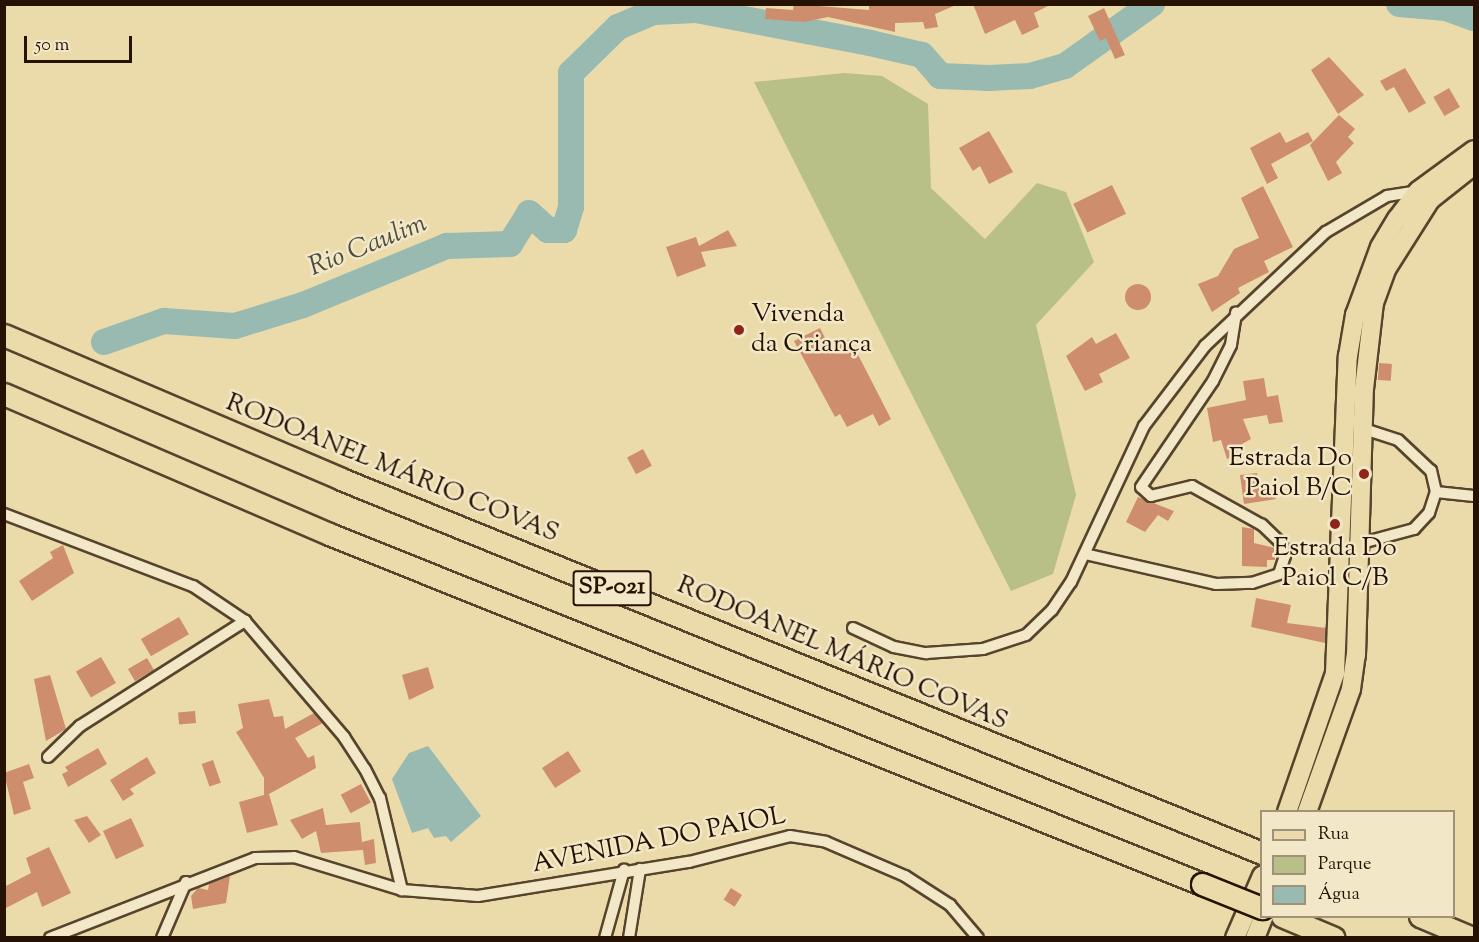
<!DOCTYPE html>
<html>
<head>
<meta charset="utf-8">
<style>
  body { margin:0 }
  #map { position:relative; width:1479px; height:942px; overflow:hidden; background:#ebdbab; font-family:"Sorts Mill Goudy",serif }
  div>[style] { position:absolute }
  .green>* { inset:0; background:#b8c088 }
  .water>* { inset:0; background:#99bab0 }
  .river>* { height:26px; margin:-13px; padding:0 13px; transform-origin:13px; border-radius:13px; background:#99bab0 }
  .building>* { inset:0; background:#ce8e6d; transform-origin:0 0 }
  .round { border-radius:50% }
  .roads { filter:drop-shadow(2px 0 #57442c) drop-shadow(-2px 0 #57442c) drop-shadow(0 2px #57442c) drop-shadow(0 -2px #57442c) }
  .minor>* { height:10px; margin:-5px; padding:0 5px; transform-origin:5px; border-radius:5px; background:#f2e8c8 }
  .primary>* { height:18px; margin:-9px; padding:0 9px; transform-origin:9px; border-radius:9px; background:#ebdbab }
  .motorway>* { height:21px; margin:-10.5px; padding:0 10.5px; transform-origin:10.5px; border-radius:10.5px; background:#ebdbab }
  .bridges { filter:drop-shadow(2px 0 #261202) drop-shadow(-2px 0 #261202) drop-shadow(0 2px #261202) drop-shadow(0 -2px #261202) }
  .motorway-bridge>* { height:21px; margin:-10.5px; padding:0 10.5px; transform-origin:10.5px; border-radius:10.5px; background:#ebdbab }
  .dots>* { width:16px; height:16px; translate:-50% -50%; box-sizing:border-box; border:3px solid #f2e8c8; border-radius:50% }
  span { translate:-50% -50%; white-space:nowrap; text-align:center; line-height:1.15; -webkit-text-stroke:5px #f2e8c8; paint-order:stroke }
  .shield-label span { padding:2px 4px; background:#f2e8c8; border:2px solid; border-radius:4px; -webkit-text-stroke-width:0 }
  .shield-label { font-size:24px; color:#261202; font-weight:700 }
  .poi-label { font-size:26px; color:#261202 }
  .left { translate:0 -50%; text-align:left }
  .right { translate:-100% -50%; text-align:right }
  .street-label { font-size:26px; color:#261202 }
  .water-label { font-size:27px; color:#4e4d3f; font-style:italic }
  .frame { position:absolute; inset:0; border:6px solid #261202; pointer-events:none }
  .legend { position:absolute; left:1260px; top:810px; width:195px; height:108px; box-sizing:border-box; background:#f2e8c8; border:2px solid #a09279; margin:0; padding:8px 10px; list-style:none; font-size:18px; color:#261202 }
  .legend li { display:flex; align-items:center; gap:12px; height:30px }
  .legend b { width:30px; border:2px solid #a09279 }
  .scale { position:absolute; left:24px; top:36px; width:108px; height:27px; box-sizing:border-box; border:3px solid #261202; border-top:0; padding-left:8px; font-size:18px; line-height:21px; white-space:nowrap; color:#261202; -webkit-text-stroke:4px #f2e8c8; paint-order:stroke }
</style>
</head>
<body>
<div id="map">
  <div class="green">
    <div style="clip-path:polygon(844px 73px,882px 76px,928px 104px,931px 188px,985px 239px,1037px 183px,1066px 192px,1094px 262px,1036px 325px,1076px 495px,1053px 574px,1011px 591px,754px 82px)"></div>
  </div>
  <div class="water">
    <div style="clip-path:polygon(428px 746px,481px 816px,451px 842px,446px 836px,434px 838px,428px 828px,412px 833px,392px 779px,409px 753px)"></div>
  </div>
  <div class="river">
    <div style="left:1399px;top:4px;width:47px;rotate:4.9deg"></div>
    <div style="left:1446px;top:8px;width:30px;rotate:20deg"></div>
    <div style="left:104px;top:342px;width:64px;rotate:-19.3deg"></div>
    <div style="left:164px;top:321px;width:71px;rotate:4deg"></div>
    <div style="left:235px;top:326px;width:71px;rotate:-17.2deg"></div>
    <div style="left:303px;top:305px;width:156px;rotate:-22.3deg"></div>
    <div style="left:447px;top:246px;width:63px;rotate:-1.8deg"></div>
    <div style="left:510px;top:244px;width:36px;rotate:-58deg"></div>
    <div style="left:529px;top:213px;width:25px;rotate:42deg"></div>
    <div style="left:548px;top:230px;width:16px"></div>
    <div style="left:564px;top:230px;width:24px;rotate:-73deg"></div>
    <div style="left:571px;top:207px;width:134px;rotate:-90deg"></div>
    <div style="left:571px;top:73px;width:66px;rotate:-44.4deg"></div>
    <div style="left:618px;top:27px;width:39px;rotate:-23deg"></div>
    <div style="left:654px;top:12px;width:42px;rotate:-2.7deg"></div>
    <div style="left:696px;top:10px;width:177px;rotate:10.7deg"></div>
    <div style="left:870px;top:43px;width:53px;rotate:13deg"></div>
    <div style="left:922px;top:55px;width:28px;rotate:49deg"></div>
    <div style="left:940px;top:76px;width:50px;rotate:2.3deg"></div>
    <div style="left:990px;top:78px;width:40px;rotate:-2.9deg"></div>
    <div style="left:1030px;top:76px;width:36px;rotate:-16deg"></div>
    <div style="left:1065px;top:66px;width:107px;rotate:-35.5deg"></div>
  </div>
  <div class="building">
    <div style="clip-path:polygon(794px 4px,869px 10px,869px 4px,956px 5px,935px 14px,938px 27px,925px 29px,923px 22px,895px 23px,895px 32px,828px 17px,804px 22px,765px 19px,766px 8px,793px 10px)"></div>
    <div style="clip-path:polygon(973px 4px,1052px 4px,1034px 13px,1039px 27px,1022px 35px,1015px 20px,985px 34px)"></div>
    <div style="clip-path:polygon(1104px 8px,1125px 55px,1115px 59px,1106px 38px,1100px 41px,1088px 16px)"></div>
    <div style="clip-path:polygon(1329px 57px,1364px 95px,1338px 114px,1311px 70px)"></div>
    <div style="clip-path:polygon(1405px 68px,1426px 103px,1409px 113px,1394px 87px,1386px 91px,1380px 81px)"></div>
    <div style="left:1449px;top:88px;width:22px;height:18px;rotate:60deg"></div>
    <div style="clip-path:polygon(1339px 115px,1355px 129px,1348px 137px,1354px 143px,1336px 162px,1342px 173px,1328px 181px,1310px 145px)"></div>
    <div style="clip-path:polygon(989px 131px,1013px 172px,989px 184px,980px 166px,973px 171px,959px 148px)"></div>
    <div style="clip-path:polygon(1280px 132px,1286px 143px,1308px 132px,1313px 141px,1271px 164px,1278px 178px,1267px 184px,1250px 148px)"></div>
    <div style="left:1112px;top:185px;width:32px;height:43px;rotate:64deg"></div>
    <div style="clip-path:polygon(1263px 186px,1293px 247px,1264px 261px,1269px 272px,1238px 288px,1240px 293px,1212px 312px,1198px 284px,1218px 276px,1234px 249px,1259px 238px,1241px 198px)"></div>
    <div style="clip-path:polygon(728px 230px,737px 246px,701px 252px,706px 266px,677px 277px,666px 247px,696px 237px,699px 246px)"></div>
    <div class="round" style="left:1125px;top:284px;width:26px;height:26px"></div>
    <div style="clip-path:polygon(820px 328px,831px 350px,850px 339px,891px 419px,879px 426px,873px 414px,847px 427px,840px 414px,835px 417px,794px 341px)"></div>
    <div style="clip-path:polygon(1116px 333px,1130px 358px,1099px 374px,1103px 382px,1085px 391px,1066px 356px,1092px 337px,1096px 344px)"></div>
    <div style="left:1379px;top:363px;width:13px;height:17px;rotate:4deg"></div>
    <div style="clip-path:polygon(1264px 378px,1267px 397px,1278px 395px,1283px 422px,1269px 424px,1267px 415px,1243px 419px,1251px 439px,1235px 448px,1238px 455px,1227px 459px,1221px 440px,1213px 442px,1207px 408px,1246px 400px,1243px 381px)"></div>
    <div style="left:643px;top:449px;width:19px;height:18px;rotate:62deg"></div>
    <div style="clip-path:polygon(1257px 473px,1259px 487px,1270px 486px,1276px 499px,1244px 504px,1240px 475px)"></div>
    <div style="clip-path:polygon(1138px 497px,1174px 511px,1168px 521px,1158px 515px,1145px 532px,1126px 522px)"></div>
    <div style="clip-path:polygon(1242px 527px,1254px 529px,1254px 543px,1275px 548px,1275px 560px,1267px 560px,1267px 567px,1242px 566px)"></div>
    <div style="clip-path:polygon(63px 545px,74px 573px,32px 601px,19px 581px,53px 558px,50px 552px)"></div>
    <div style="clip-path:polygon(1256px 598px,1291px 605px,1287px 623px,1326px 628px,1325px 643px,1251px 627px)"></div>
    <div style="left:179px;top:617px;width:20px;height:44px;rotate:60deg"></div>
    <div style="left:101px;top:657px;width:30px;height:29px;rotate:60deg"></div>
    <div style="left:147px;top:658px;width:14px;height:22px;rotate:60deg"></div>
    <div style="clip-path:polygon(428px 667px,434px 688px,409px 700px,402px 675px)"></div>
    <div style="clip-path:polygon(50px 675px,66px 729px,46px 741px,34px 679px)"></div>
    <div style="clip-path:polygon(269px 699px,274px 717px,283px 716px,285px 729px,314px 713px,323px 723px,295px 738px,308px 758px,314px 755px,316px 768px,269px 794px,278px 825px,247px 833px,239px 802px,264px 795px,264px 778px,236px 732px,243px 728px,238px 704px)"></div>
    <div style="left:195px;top:711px;width:12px;height:17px;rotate:85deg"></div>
    <div style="clip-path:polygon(98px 748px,107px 764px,68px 787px,62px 774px,68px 771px,65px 767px)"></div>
    <div style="left:568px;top:751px;width:24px;height:31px;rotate:57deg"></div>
    <div style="clip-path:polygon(147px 757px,156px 773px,130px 789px,134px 794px,123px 801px,110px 780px)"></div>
    <div style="left:213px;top:760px;width:24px;height:12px;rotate:71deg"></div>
    <div style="clip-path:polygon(29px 764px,34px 778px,23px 782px,31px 809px,14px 815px,4px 773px)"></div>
    <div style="left:361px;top:784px;width:21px;height:23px;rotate:62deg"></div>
    <div style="clip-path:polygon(323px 808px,326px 825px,360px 822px,362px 842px,374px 839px,376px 863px,365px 865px,363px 850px,321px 853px,316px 831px,302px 839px,290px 820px)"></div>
    <div style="clip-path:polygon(87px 816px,101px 835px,89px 843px,74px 820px)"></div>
    <div style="left:131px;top:818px;width:31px;height:31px;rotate:65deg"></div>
    <div style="clip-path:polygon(49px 847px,71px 893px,42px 907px,37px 892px,4px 909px,4px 887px,31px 873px,26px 858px)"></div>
    <div style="clip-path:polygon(230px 876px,226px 903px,193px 909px,191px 896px,198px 888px,208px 890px,209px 884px)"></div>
    <div style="left:731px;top:888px;width:13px;height:14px;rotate:32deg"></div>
  </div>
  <div class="roads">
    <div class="minor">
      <div style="left:1436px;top:492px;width:38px;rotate:6deg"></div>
      <div style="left:4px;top:514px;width:202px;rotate:20.9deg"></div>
      <div style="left:193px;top:586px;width:63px;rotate:33.9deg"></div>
      <div style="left:245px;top:621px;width:153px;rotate:49.5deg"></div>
      <div style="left:344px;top:737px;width:38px;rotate:57deg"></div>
      <div style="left:365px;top:769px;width:33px;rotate:63deg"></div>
      <div style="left:380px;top:798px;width:95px;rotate:76.6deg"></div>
      <div style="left:1358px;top:544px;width:58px;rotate:-15deg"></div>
      <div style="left:1414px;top:529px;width:22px;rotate:-47deg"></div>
      <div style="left:1429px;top:513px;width:22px;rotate:-72deg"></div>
      <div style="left:1436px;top:492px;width:22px;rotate:-103deg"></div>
      <div style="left:1431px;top:471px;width:45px;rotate:-136.8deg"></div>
      <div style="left:1398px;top:440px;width:38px;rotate:-162deg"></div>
      <div style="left:1085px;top:554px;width:134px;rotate:12.9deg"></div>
      <div style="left:1216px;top:584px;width:36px;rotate:-2deg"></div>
      <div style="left:1252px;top:583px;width:28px;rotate:-18deg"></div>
      <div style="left:1279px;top:574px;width:19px;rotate:-72deg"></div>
      <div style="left:1285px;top:556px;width:12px;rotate:-104deg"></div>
      <div style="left:1282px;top:544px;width:28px;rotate:-136deg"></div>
      <div style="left:1262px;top:525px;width:80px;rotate:-150.9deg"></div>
      <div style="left:1192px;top:486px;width:42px;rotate:166.3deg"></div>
      <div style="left:1151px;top:496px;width:13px;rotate:-138deg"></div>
      <div style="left:1141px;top:487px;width:128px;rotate:-55.8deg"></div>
      <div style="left:1213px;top:381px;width:40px;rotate:-63.4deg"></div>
      <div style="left:1231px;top:345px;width:33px;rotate:-81deg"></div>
      <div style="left:853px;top:628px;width:45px;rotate:24.9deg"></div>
      <div style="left:894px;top:647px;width:33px;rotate:11deg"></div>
      <div style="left:926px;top:653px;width:57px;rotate:-4deg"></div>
      <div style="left:983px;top:649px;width:45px;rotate:-18deg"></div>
      <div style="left:1026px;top:635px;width:36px;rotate:-44deg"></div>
      <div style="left:1052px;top:610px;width:34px;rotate:-56deg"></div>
      <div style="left:1071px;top:582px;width:172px;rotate:-64.9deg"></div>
      <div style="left:1144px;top:426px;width:101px;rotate:-52.7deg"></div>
      <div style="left:1205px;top:346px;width:166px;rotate:-43.3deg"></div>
      <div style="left:1326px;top:232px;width:71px;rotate:-30.5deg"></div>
      <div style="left:1387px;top:196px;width:31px;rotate:-9deg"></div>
      <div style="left:48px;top:757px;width:45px;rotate:-44.1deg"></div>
      <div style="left:80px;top:726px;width:196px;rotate:-32.5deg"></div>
      <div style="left:50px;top:938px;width:220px;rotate:-21.3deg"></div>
      <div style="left:255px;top:858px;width:39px;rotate:-1deg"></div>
      <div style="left:294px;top:857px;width:113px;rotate:17deg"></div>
      <div style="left:402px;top:890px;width:76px;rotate:4.5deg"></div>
      <div style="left:478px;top:896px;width:214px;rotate:-9.2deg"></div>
      <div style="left:689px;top:862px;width:104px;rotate:-14.4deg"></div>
      <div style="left:790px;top:836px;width:36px;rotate:9deg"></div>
      <div style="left:826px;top:842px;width:86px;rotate:23.3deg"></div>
      <div style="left:905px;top:876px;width:54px;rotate:32.8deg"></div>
      <div style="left:950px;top:905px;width:43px;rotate:49.7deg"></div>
      <div style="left:162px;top:938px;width:61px;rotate:-66.8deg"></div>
      <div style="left:605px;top:938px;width:71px;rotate:-74.4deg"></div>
      <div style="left:629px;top:938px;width:70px;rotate:-80.9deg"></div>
    </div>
    <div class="primary">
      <div style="left:1287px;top:812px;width:147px;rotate:-70.9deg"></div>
      <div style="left:1335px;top:673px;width:317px;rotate:-87.7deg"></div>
      <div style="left:1348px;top:356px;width:42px;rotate:-80.3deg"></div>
      <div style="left:1355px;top:315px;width:72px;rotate:-69.8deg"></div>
      <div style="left:1380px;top:247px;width:33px;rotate:-59deg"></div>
      <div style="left:1397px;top:219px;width:35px;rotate:-53deg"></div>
      <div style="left:1418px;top:191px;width:69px;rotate:-36.2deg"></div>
      <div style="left:1307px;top:812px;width:131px;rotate:-70.3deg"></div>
      <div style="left:1351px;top:689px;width:34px;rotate:-82deg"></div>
      <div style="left:1356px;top:655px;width:266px;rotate:-88.3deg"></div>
      <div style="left:1364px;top:389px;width:87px;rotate:-83.4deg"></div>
      <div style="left:1374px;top:303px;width:37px;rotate:-70deg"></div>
      <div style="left:1387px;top:268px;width:80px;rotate:-57.7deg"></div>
      <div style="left:1430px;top:200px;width:56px;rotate:-38.5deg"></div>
      <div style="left:1235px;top:938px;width:68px;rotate:-66.5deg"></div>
      <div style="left:1255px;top:938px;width:24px;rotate:-68deg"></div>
    </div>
    <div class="motorway">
      <div style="left:4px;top:335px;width:366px;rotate:23.1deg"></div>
      <div style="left:341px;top:479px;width:994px;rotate:22.1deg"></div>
      <div style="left:4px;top:394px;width:354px;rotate:23.3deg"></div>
      <div style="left:329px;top:534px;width:941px;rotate:21.85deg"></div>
      <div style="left:1282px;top:916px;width:56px;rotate:22.9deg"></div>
      <div style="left:1420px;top:916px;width:56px;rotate:22.9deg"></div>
    </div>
  </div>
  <div class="bridges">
    <div class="motorway-bridge">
      <div style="left:1202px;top:884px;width:65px;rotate:21.8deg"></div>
    </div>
  </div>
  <div class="dots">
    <div style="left:739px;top:330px;background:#8f2418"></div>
    <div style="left:1364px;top:474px;background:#8f2418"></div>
    <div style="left:1335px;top:524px;background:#8f2418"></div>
  </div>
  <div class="shield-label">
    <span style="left:612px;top:588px">SP-021</span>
  </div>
  <div class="poi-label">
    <span class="left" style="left:751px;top:330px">Vivenda<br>da Criança</span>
    <span class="right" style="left:1352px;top:474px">Estrada Do<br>Paiol B/C</span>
    <span style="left:1335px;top:564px">Estrada Do<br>Paiol C/B</span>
  </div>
  <div class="street-label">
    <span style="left:392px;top:469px;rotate:22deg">RODOANEL MÁRIO COVAS</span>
    <span style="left:842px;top:654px;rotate:23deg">RODOANEL MÁRIO COVAS</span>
    <span style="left:659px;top:841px;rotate:-11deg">AVENIDA DO PAIOL</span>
  </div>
  <div class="water-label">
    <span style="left:368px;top:246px;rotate:-22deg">Rio Caulim</span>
  </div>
  <div class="frame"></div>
  <ul class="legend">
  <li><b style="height:8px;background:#ebdbab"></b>Rua</li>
  <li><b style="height:16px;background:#b8c088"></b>Parque</li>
  <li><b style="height:16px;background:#99bab0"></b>Água</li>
  </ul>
  <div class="scale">50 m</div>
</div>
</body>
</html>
